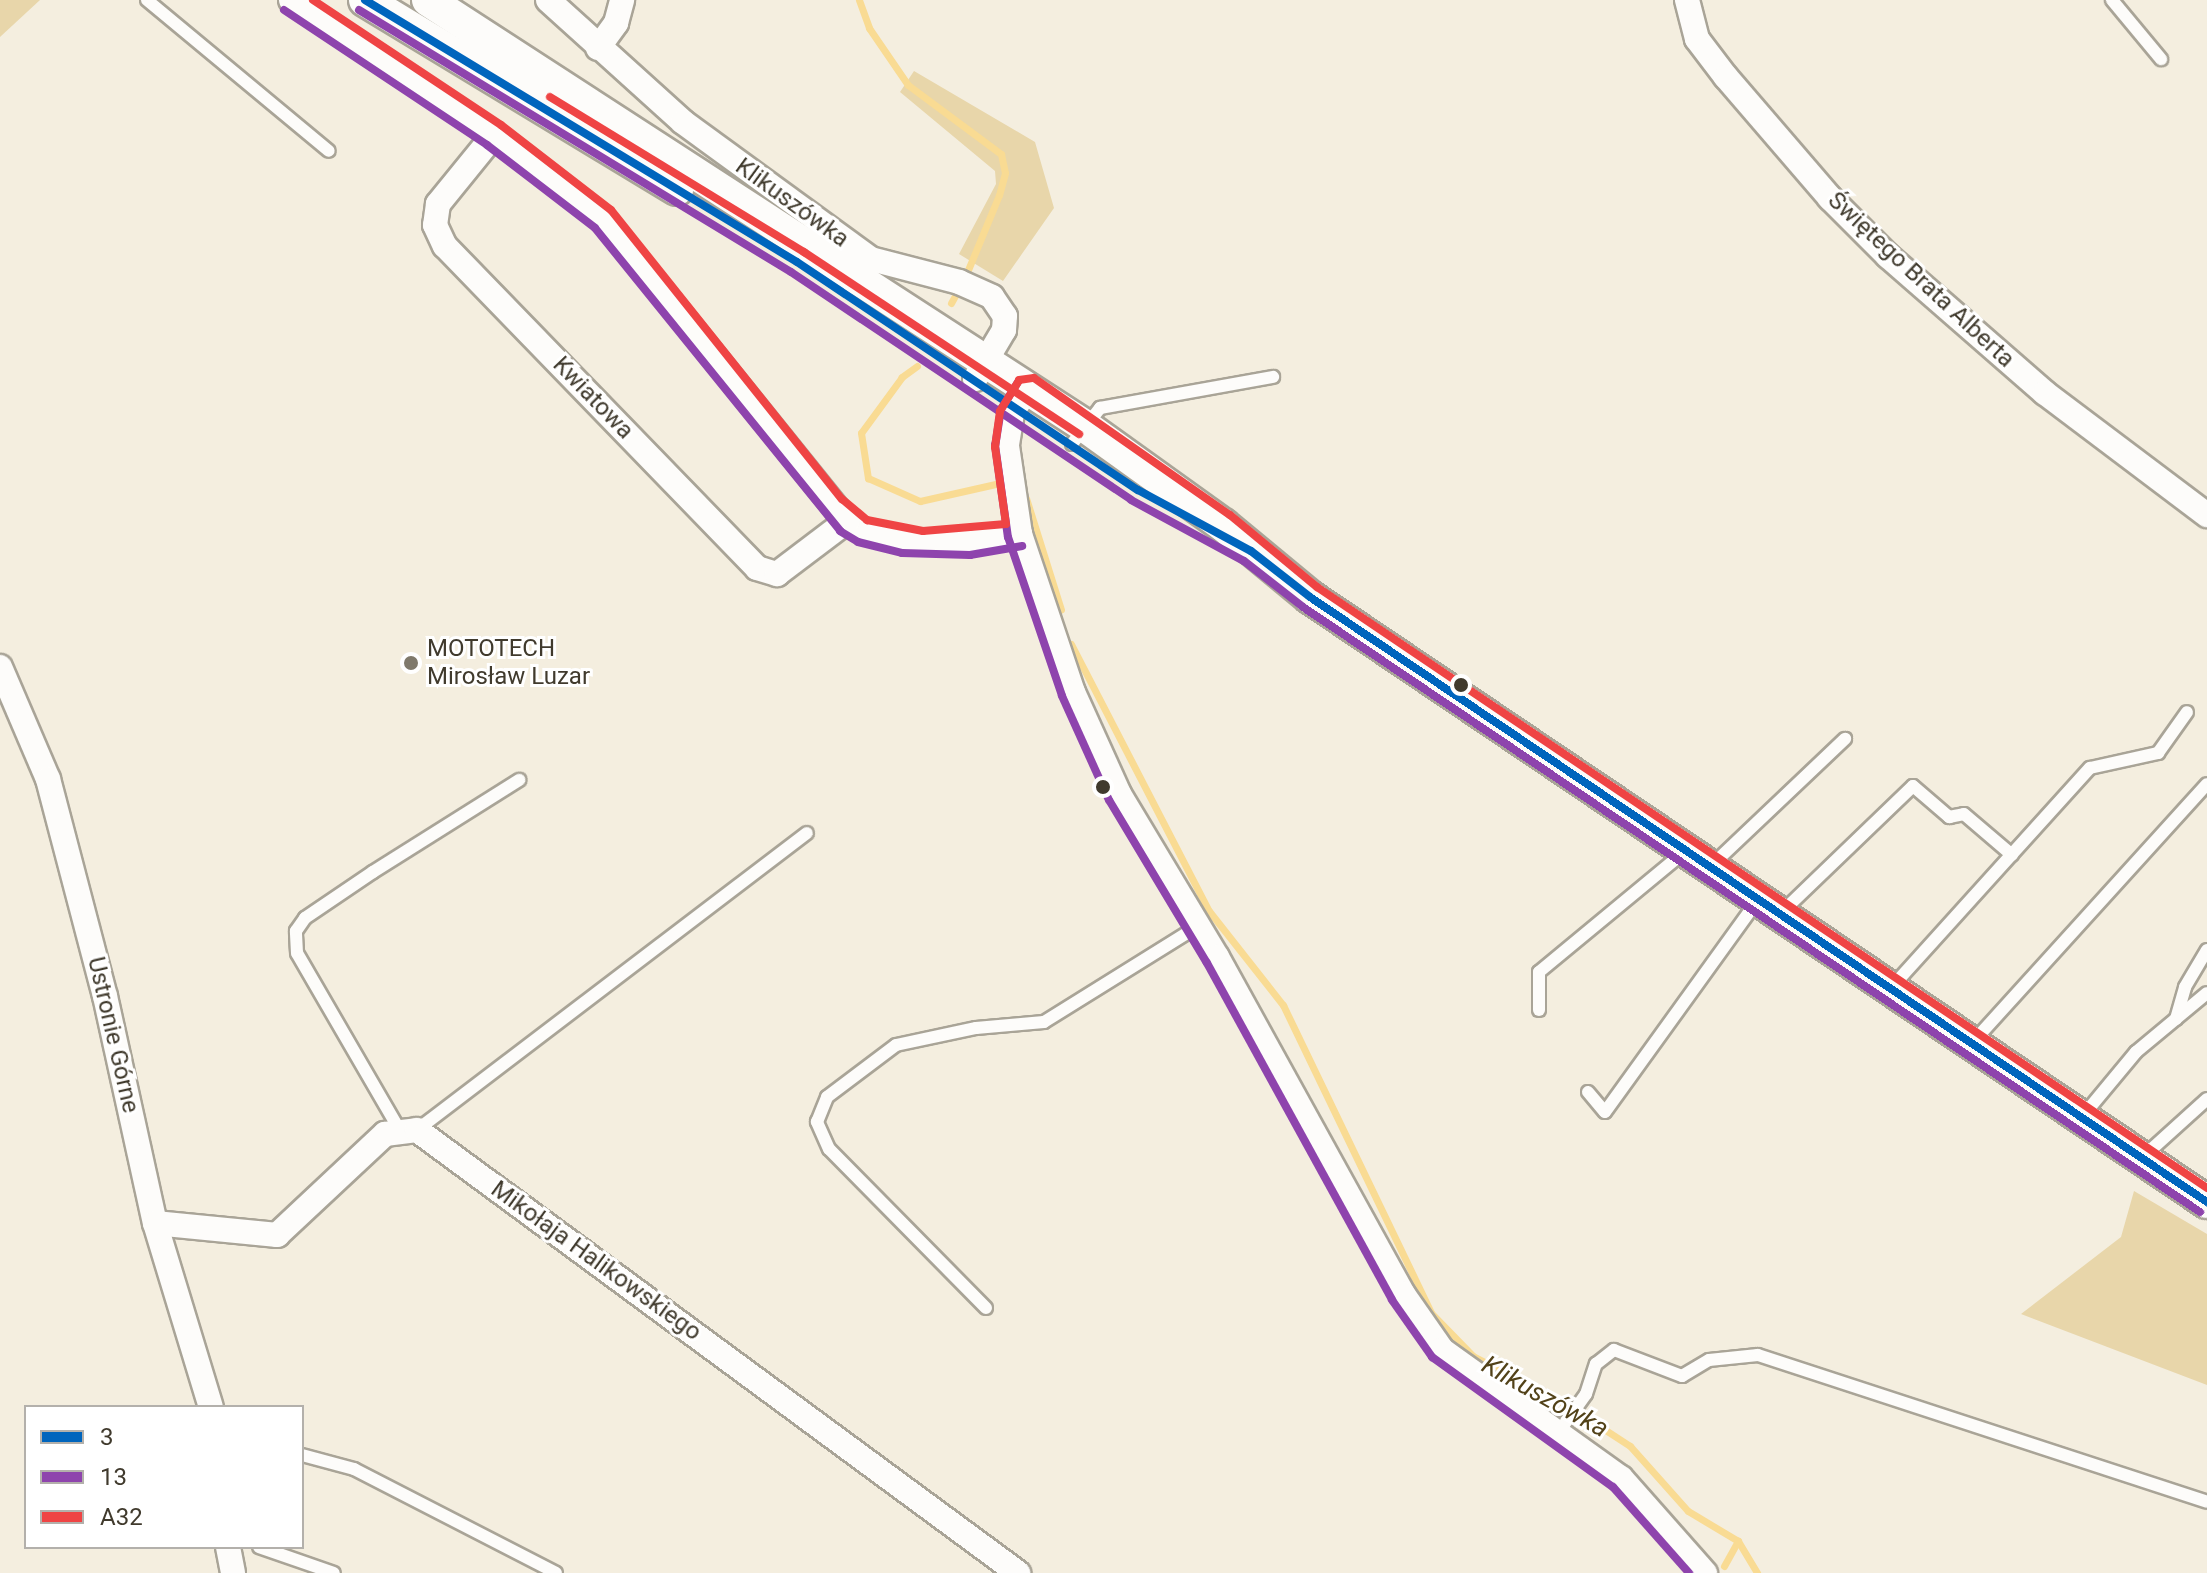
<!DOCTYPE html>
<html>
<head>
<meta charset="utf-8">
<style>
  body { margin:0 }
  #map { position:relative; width:2207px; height:1573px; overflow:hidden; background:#f4eedf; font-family:Roboto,sans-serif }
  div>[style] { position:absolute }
  .green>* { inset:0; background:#e8d6aa }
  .stream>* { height:7px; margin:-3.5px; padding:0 3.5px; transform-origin:3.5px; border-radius:3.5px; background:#f9db93 }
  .roads { filter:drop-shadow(2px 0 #a9a497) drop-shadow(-2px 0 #a9a497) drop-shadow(0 2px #a9a497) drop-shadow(0 -2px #a9a497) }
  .service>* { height:12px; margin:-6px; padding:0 6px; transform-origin:6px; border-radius:6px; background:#fdfcfa }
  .minor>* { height:24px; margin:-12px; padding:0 12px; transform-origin:12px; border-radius:12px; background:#fdfcfa }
  .secondary>* { height:32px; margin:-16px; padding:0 16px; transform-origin:16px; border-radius:16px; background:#fdfcfa }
  .bus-1>* { height:8px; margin:-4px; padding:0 4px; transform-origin:4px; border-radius:4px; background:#0065bd }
  .bus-2>* { height:8px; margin:-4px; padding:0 4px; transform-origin:4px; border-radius:4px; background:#8e44ad }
  .bus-3>* { height:8px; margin:-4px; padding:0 4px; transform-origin:4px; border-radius:4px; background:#ef4444 }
  .dots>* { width:22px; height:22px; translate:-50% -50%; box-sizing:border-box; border:4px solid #fff; border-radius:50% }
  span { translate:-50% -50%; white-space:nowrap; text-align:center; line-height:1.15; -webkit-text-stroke:6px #fff; paint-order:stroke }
  .street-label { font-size:24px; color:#403a2d }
  .poi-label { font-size:24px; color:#403a2d }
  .left { translate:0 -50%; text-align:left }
  .water-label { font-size:26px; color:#524219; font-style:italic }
  .legend { position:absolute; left:24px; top:1405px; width:280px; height:144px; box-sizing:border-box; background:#fff; border:2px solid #b3b0ab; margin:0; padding:10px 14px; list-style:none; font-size:24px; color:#403a2d }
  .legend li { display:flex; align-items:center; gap:16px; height:40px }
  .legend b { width:40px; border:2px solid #b3b0ab }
</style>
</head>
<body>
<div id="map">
  <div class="green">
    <div style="clip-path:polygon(0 0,40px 0,0 37px)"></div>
    <div style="clip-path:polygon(914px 71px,1035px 142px,1054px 208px,1003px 281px,959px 254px,996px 184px,995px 171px,900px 92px)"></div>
    <div style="clip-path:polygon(2134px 1191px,2207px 1234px,2207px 1385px,2021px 1314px,2121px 1237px)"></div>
  </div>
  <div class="stream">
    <div style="left:859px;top:0;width:30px;rotate:70deg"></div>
    <div style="left:869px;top:28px;width:69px;rotate:55.6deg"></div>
    <div style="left:908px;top:85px;width:116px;rotate:36.6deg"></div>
    <div style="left:1001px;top:154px;width:19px;rotate:78deg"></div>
    <div style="left:1005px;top:173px;width:23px;rotate:105deg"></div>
    <div style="left:999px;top:195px;width:81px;rotate:112.5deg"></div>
    <div style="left:951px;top:303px;width:13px;rotate:-61deg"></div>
    <div style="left:917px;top:366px;width:19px;rotate:144deg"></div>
    <div style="left:902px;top:377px;width:69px;rotate:126.2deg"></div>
    <div style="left:861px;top:433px;width:46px;rotate:81.2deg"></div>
    <div style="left:868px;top:478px;width:57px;rotate:23.9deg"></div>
    <div style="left:920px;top:501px;width:82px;rotate:-12.7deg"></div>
    <div style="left:1026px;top:498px;width:117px;rotate:72.6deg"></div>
    <div style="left:1071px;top:644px;width:301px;rotate:62.7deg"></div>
    <div style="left:1209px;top:911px;width:120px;rotate:51.8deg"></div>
    <div style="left:1283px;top:1005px;width:342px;rotate:64.3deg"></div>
    <div style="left:1431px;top:1313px;width:60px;rotate:45.7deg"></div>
    <div style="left:1473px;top:1356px;width:102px;rotate:27.3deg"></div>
    <div style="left:1564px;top:1403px;width:79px;rotate:33.1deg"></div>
    <div style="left:1630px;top:1446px;width:87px;rotate:48.3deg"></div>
    <div style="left:1688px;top:1511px;width:58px;rotate:31deg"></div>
    <div style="left:1738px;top:1541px;width:37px;rotate:59deg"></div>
    <div style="left:1724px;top:1566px;width:29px;rotate:-61deg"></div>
  </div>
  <div class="roads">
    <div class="service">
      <div style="left:147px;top:0;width:236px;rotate:39.7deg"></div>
      <div style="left:2112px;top:0;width:77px;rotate:50.3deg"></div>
      <div style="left:1072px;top:444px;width:46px;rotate:-52.1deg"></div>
      <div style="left:1100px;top:408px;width:176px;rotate:-10.2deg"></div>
      <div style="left:1711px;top:866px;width:185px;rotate:-43.5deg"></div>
      <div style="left:1781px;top:913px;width:183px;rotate:-43.9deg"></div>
      <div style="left:1913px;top:786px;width:48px;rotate:40.7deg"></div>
      <div style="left:1949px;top:817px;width:15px;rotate:-11deg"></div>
      <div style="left:1964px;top:814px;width:63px;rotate:40.5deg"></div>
      <div style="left:1891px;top:988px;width:297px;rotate:-47.9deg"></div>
      <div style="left:2090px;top:768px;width:70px;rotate:-12.4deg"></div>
      <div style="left:2158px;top:753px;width:50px;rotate:-54.7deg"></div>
      <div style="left:1539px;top:1010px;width:38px;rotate:-90deg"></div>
      <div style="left:1539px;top:972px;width:187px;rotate:-39.6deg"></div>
      <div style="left:2176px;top:1019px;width:33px;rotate:-74deg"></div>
      <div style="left:2185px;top:987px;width:43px;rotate:-59.3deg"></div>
      <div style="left:1973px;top:1042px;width:348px;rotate:-47.8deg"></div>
      <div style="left:1588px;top:1092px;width:26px;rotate:50deg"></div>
      <div style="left:1605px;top:1112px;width:261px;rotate:-54.2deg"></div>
      <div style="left:2082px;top:1117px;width:85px;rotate:-50.3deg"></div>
      <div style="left:2136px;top:1052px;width:92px;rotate:-39.7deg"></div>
      <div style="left:399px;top:1129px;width:203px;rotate:-120.1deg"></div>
      <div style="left:297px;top:953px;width:22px;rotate:-93deg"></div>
      <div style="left:296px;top:931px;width:16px;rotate:-55deg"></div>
      <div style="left:305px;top:918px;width:82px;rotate:-34.1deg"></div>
      <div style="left:373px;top:872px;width:173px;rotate:-32.2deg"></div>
      <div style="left:417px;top:1130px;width:490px;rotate:-37.3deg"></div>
      <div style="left:2144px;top:1156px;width:85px;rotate:-42.1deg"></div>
      <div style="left:986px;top:1308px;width:223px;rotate:-134.6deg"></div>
      <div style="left:829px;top:1149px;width:30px;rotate:-114deg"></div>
      <div style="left:817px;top:1122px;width:27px;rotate:-68deg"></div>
      <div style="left:827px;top:1097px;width:86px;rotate:-37deg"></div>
      <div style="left:896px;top:1045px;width:82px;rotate:-12deg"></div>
      <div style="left:976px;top:1028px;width:68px;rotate:-5deg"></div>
      <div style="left:1044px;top:1022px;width:181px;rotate:-31.9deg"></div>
      <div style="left:1558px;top:1433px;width:48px;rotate:-54.3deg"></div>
      <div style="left:1586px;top:1394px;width:32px;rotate:-72deg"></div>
      <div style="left:1596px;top:1364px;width:23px;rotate:-38deg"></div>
      <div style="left:1614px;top:1350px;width:73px;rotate:20.9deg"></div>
      <div style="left:1682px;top:1376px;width:31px;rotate:-31deg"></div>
      <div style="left:1709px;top:1360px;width:49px;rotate:-5.8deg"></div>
      <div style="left:1758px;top:1355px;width:472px;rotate:18.1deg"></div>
      <div style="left:302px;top:1455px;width:54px;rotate:15.1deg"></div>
      <div style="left:354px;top:1469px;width:227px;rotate:27.2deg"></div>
      <div style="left:259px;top:1547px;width:79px;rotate:19.1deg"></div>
    </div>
    <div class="minor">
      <div style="left:291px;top:0;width:244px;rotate:33.6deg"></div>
      <div style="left:494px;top:135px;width:138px;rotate:37.6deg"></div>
      <div style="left:603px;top:219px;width:388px;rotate:51.1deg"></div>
      <div style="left:847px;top:521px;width:18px;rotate:34deg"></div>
      <div style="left:862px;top:531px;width:41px;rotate:14deg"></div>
      <div style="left:902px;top:541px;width:67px;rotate:1.7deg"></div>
      <div style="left:969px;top:543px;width:52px;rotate:-10deg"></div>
      <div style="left:548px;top:0;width:182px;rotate:42.1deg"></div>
      <div style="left:683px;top:122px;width:233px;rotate:36.1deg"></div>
      <div style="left:871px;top:259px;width:91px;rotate:14.6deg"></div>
      <div style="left:959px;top:282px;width:36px;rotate:24deg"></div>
      <div style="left:992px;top:297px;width:23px;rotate:56deg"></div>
      <div style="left:1005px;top:316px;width:14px;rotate:94deg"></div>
      <div style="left:1004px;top:330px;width:57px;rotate:120.6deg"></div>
      <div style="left:1687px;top:0;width:40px;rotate:75.6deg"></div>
      <div style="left:1697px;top:39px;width:48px;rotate:52.7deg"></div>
      <div style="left:1726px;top:77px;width:160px;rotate:49.3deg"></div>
      <div style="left:1830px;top:198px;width:82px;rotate:45deg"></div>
      <div style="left:1888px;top:256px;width:208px;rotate:41.1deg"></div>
      <div style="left:2045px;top:393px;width:203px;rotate:37deg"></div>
      <div style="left:598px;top:48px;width:31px;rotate:-54deg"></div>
      <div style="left:616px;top:23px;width:24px;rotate:-75deg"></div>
      <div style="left:494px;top:135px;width:89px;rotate:129.1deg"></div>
      <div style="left:438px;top:204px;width:21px;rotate:98deg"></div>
      <div style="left:435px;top:225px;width:23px;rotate:65deg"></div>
      <div style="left:445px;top:246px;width:448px;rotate:45.9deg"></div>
      <div style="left:757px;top:568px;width:21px;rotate:17deg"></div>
      <div style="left:777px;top:574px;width:88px;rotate:-37.1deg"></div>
      <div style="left:1028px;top:388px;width:30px;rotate:123deg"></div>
      <div style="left:1012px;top:413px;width:33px;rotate:99deg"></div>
      <div style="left:1007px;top:446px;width:89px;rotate:81.6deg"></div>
      <div style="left:1020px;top:534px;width:167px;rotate:71.5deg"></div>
      <div style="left:1073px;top:692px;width:112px;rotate:65.7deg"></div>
      <div style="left:1119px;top:794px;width:190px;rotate:59deg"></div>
      <div style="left:1217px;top:957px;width:385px;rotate:61.1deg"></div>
      <div style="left:1403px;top:1294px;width:68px;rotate:55.1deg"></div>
      <div style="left:1442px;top:1350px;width:220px;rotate:35.6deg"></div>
      <div style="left:1621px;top:1478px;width:127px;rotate:48.5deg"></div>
      <div style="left:0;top:667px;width:122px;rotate:66.8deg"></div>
      <div style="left:48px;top:779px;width:224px;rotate:75.3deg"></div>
      <div style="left:105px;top:996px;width:232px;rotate:77.6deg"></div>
      <div style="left:155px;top:1223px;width:192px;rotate:73.1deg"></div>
      <div style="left:155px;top:1223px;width:123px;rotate:5.6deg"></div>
      <div style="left:277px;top:1235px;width:148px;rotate:-43.1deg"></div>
      <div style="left:385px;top:1134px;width:32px;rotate:-7deg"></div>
      <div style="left:417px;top:1130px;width:747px;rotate:36.39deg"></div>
      <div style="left:228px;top:1547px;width:26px;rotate:79deg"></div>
    </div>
    <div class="secondary">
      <div style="left:365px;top:0;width:365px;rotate:31.2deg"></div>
      <div style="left:428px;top:0;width:783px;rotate:32.96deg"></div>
      <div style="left:1085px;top:426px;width:170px;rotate:35.7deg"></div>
      <div style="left:1223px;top:525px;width:113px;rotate:39.6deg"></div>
      <div style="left:1310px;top:597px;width:1082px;rotate:34deg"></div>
    </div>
  </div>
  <div class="bus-1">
    <div style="left:365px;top:0;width:505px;rotate:31.24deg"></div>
    <div style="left:797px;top:262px;width:410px;rotate:33.8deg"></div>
    <div style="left:1138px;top:490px;width:128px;rotate:28.4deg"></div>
    <div style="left:1251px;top:551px;width:75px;rotate:37.9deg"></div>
    <div style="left:1310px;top:597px;width:1082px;rotate:34deg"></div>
  </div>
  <div class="bus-2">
    <div style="left:284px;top:10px;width:244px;rotate:33.6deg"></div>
    <div style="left:487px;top:145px;width:136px;rotate:37.5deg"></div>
    <div style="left:595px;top:228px;width:390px;rotate:51deg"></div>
    <div style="left:840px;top:531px;width:21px;rotate:31deg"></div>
    <div style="left:858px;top:542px;width:45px;rotate:14deg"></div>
    <div style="left:902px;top:553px;width:68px;rotate:1.7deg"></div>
    <div style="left:970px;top:555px;width:53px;rotate:-9.8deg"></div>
    <div style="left:359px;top:10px;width:505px;rotate:31.24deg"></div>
    <div style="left:791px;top:272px;width:409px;rotate:33.8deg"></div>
    <div style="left:1131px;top:500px;width:128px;rotate:28.4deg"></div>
    <div style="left:1244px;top:561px;width:75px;rotate:37.9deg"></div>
    <div style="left:1303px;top:607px;width:1082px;rotate:34deg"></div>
    <div style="left:1018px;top:382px;width:32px;rotate:122deg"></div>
    <div style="left:1001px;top:409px;width:36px;rotate:99deg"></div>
    <div style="left:995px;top:445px;width:93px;rotate:82deg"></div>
    <div style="left:1008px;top:537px;width:168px;rotate:71.2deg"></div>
    <div style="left:1062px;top:696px;width:114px;rotate:65.7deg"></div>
    <div style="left:1109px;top:800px;width:190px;rotate:59deg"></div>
    <div style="left:1207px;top:963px;width:384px;rotate:61.2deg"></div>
    <div style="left:1392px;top:1300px;width:70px;rotate:54.9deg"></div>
    <div style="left:1432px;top:1357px;width:223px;rotate:35.7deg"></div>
    <div style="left:1613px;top:1487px;width:115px;rotate:48.5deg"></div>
  </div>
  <div class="bus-3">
    <div style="left:313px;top:0;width:226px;rotate:33.6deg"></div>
    <div style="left:501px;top:125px;width:139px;rotate:37.7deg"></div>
    <div style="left:611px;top:210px;width:370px;rotate:51.4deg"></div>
    <div style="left:842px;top:499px;width:33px;rotate:40deg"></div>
    <div style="left:867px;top:520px;width:57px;rotate:11.1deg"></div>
    <div style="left:923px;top:531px;width:83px;rotate:-4.8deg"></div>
    <div style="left:1006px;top:524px;width:78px;rotate:-98.1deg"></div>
    <div style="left:995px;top:447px;width:36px;rotate:-82deg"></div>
    <div style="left:1000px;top:411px;width:36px;rotate:-58deg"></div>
    <div style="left:1019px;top:380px;width:15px;rotate:-8deg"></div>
    <div style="left:1034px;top:378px;width:239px;rotate:35deg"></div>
    <div style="left:1230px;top:515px;width:113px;rotate:39.6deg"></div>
    <div style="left:1317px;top:587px;width:1074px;rotate:34.03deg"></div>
    <div style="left:550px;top:97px;width:298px;rotate:31.4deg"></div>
    <div style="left:804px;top:252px;width:330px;rotate:33.5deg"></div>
  </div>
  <div class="dots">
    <div style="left:411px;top:663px;background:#7f796b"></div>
    <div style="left:1461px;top:685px;background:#403a2d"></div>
    <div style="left:1103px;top:787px;background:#403a2d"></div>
  </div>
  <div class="street-label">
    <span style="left:792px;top:203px;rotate:36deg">Klikuszówka</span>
    <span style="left:1921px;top:280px;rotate:43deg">Świętego Brata Alberta</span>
    <span style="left:593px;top:398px;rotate:46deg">Kwiatowa</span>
    <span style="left:113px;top:1035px;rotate:77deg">Ustronie Górne</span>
    <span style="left:596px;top:1261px;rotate:36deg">Mikołaja Halikowskiego</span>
  </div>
  <div class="poi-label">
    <span class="left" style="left:427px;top:663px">MOTOTECH<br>Mirosław Luzar</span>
  </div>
  <div class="water-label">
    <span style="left:1545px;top:1397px;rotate:29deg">Klikuszówka</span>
  </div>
  <ul class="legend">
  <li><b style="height:10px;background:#0065bd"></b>3</li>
  <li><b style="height:10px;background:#8e44ad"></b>13</li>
  <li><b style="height:10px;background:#ef4444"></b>A32</li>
  </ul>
</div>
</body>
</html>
